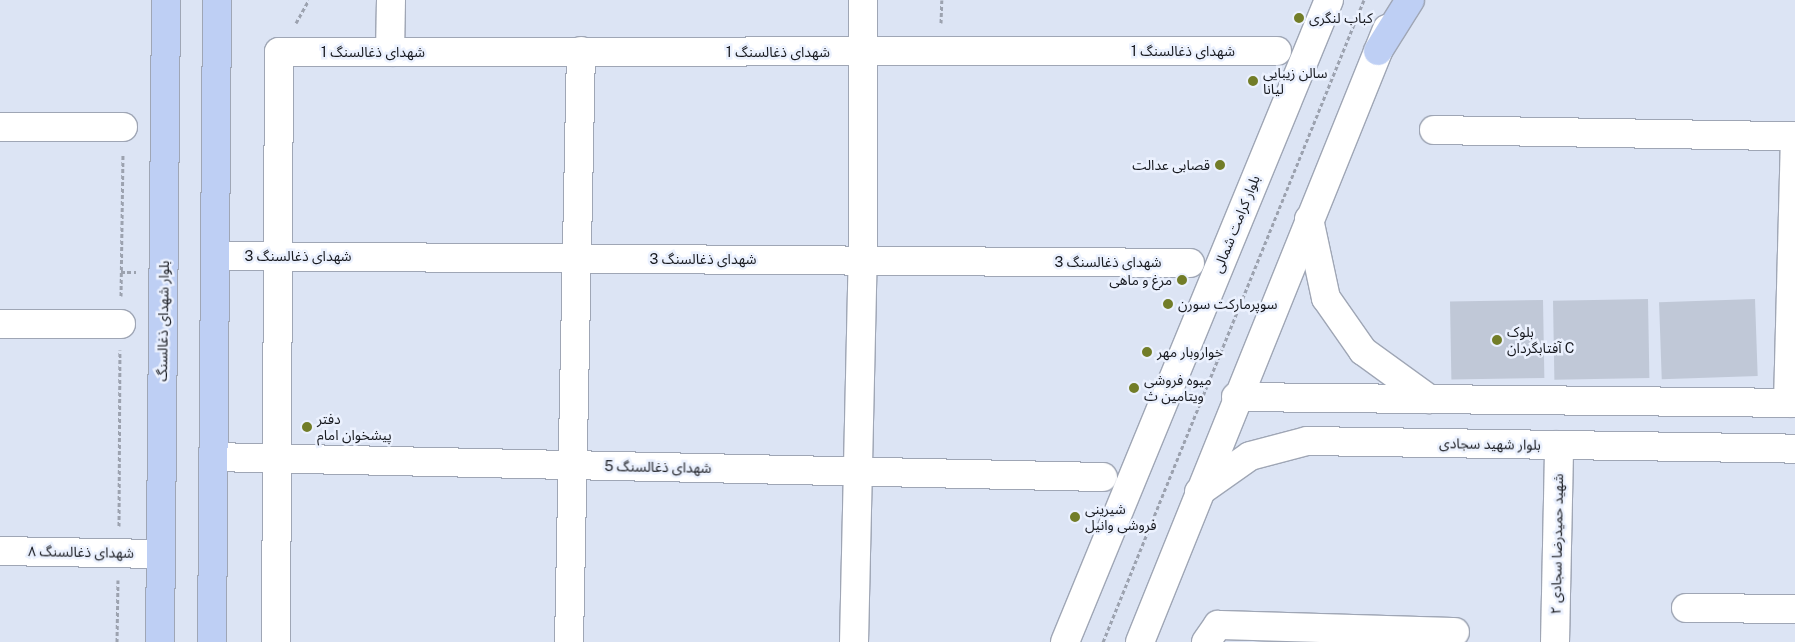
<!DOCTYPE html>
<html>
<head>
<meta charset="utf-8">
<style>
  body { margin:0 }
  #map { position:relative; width:1795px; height:642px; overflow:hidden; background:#dce4f4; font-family:"Public Sans","Noto Sans Arabic",sans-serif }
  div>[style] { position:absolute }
  .building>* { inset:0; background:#c0c8d7; transform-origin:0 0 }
  .path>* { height:3px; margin-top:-1.5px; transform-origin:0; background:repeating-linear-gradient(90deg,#9ca2af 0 4px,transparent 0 6.5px) }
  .roads { filter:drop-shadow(1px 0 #9fa6b5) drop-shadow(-1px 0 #9fa6b5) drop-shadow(0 1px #9fa6b5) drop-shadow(0 -1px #9fa6b5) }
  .minor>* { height:28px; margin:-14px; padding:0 14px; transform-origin:14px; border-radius:14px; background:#fff }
  .major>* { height:28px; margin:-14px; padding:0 14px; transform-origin:14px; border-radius:14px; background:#becff4 }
  .dots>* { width:14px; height:14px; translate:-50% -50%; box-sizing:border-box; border:2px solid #ebf1fe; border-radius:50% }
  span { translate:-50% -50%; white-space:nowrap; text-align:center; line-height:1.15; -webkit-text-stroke:5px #ebf1fe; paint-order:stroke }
  .poi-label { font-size:14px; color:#17191f }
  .left { translate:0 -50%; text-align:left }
  .right { translate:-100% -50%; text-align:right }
  .street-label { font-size:14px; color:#17191f }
</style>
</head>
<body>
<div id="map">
  <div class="building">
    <div style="left:1648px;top:299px;width:79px;height:95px;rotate:89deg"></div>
    <div style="left:1755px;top:299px;width:77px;height:96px;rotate:88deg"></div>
    <div style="left:1543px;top:300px;width:78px;height:93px;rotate:89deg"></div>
  </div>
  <div class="path">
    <div style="left:296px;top:23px;width:26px;rotate:-61deg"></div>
    <div style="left:941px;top:23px;width:23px;rotate:-88deg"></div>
    <div style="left:121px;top:272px;width:15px"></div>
    <div style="left:121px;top:296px;width:141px;rotate:-89.2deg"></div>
    <div style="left:119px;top:526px;width:176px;rotate:-89.7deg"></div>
    <div style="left:117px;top:642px;width:62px;rotate:-89.1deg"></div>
    <div style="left:1103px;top:642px;width:693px;rotate:-67.88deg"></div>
  </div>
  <div class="roads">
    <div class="minor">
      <div style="left:390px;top:52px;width:52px;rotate:-88.9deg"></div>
      <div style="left:0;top:127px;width:123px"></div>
      <div style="left:1434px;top:130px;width:359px;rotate:1deg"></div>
      <div style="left:1309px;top:219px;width:81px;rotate:77.9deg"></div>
      <div style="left:1326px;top:298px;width:65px;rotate:55.1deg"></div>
      <div style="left:1363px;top:351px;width:82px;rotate:36deg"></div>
      <div style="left:215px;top:256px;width:975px;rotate:0.41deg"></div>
      <div style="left:0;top:324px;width:121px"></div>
      <div style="left:1236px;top:397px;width:559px;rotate:0.61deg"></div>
      <div style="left:1788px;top:403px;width:267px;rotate:-88.5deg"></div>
      <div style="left:213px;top:457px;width:890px;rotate:1.29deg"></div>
      <div style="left:1199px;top:492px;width:62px;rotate:-35.2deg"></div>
      <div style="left:1250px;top:456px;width:59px;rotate:-14.7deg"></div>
      <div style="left:1307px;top:441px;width:488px;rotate:0.9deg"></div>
      <div style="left:0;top:551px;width:161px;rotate:1.1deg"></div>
      <div style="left:1686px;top:608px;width:109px;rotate:0.5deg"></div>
      <div style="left:276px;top:642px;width:590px;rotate:-89.71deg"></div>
      <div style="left:279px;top:52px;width:998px;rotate:-0.06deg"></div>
      <div style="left:569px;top:642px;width:591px;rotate:-88.84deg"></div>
      <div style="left:854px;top:642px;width:382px;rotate:-88.7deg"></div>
      <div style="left:863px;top:260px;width:260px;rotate:-90deg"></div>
      <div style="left:1065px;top:642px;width:694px;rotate:-67.65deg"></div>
      <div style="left:1140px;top:642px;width:661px;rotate:-68.05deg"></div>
      <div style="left:1206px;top:642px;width:21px;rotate:-55deg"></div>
      <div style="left:1218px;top:625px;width:237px;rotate:1.7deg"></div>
      <div style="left:1555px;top:642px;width:197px;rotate:-88.8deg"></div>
    </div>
    <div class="major">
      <div style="left:1378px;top:51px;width:60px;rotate:-57.9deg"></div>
      <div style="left:160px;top:642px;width:642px;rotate:-89.46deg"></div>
      <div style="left:212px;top:642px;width:642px;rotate:-89.55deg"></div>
    </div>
  </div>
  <div class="dots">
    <div style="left:1299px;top:18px;background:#727d28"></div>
    <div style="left:1253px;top:81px;background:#727d28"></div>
    <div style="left:1220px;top:165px;background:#727d28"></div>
    <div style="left:1182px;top:280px;background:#727d28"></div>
    <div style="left:1168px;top:304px;background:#727d28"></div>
    <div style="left:1497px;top:340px;background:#727d28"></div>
    <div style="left:1147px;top:352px;background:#727d28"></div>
    <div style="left:1134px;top:388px;background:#727d28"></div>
    <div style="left:307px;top:427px;background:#727d28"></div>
    <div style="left:1075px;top:517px;background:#727d28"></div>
  </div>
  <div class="poi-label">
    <span class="left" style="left:1309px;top:18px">کباب لنگری</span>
    <span class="left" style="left:1263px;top:81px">سالن زیبایی<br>لیانا</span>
    <span class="right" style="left:1210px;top:165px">قصابی عدالت</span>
    <span class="right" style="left:1172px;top:280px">مرغ و ماهی</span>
    <span class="left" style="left:1178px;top:304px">سوپرمارکت سورن</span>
    <span class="left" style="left:1507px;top:340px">بلوک<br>آفتابگردان C</span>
    <span class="left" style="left:1157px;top:352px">خواروبار مهر</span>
    <span class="left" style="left:1144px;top:388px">میوه فروشی<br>ویتامین ث</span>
    <span class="left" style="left:317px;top:427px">دفتر<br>پیشخوان امام</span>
    <span class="left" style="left:1085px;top:517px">شیرینی<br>فروشی وانیل</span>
  </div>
  <div class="street-label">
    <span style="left:1183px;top:51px">شهدای ذغالسنگ 1</span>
    <span style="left:373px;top:52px">شهدای ذغالسنگ 1</span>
    <span style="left:778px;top:52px">شهدای ذغالسنگ 1</span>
    <span style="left:1236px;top:224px;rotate:-68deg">بلوار کرامت شمالی</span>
    <span style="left:298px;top:256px">شهدای ذغالسنگ 3</span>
    <span style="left:703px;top:259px">شهدای ذغالسنگ 3</span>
    <span style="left:1108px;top:262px">شهدای ذغالسنگ 3</span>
    <span style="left:163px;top:321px;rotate:-89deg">بلوار شهدای ذغالسنگ</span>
    <span style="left:1490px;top:444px;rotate:1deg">بلوار شهید سجادی</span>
    <span style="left:658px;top:467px;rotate:1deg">شهدای ذغالسنگ 5</span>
    <span style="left:1557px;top:544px;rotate:-89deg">شهید حمیدرضا سجادی ۲</span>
    <span style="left:81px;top:552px;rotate:1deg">شهدای ذغالسنگ ۸</span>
  </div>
</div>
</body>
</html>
